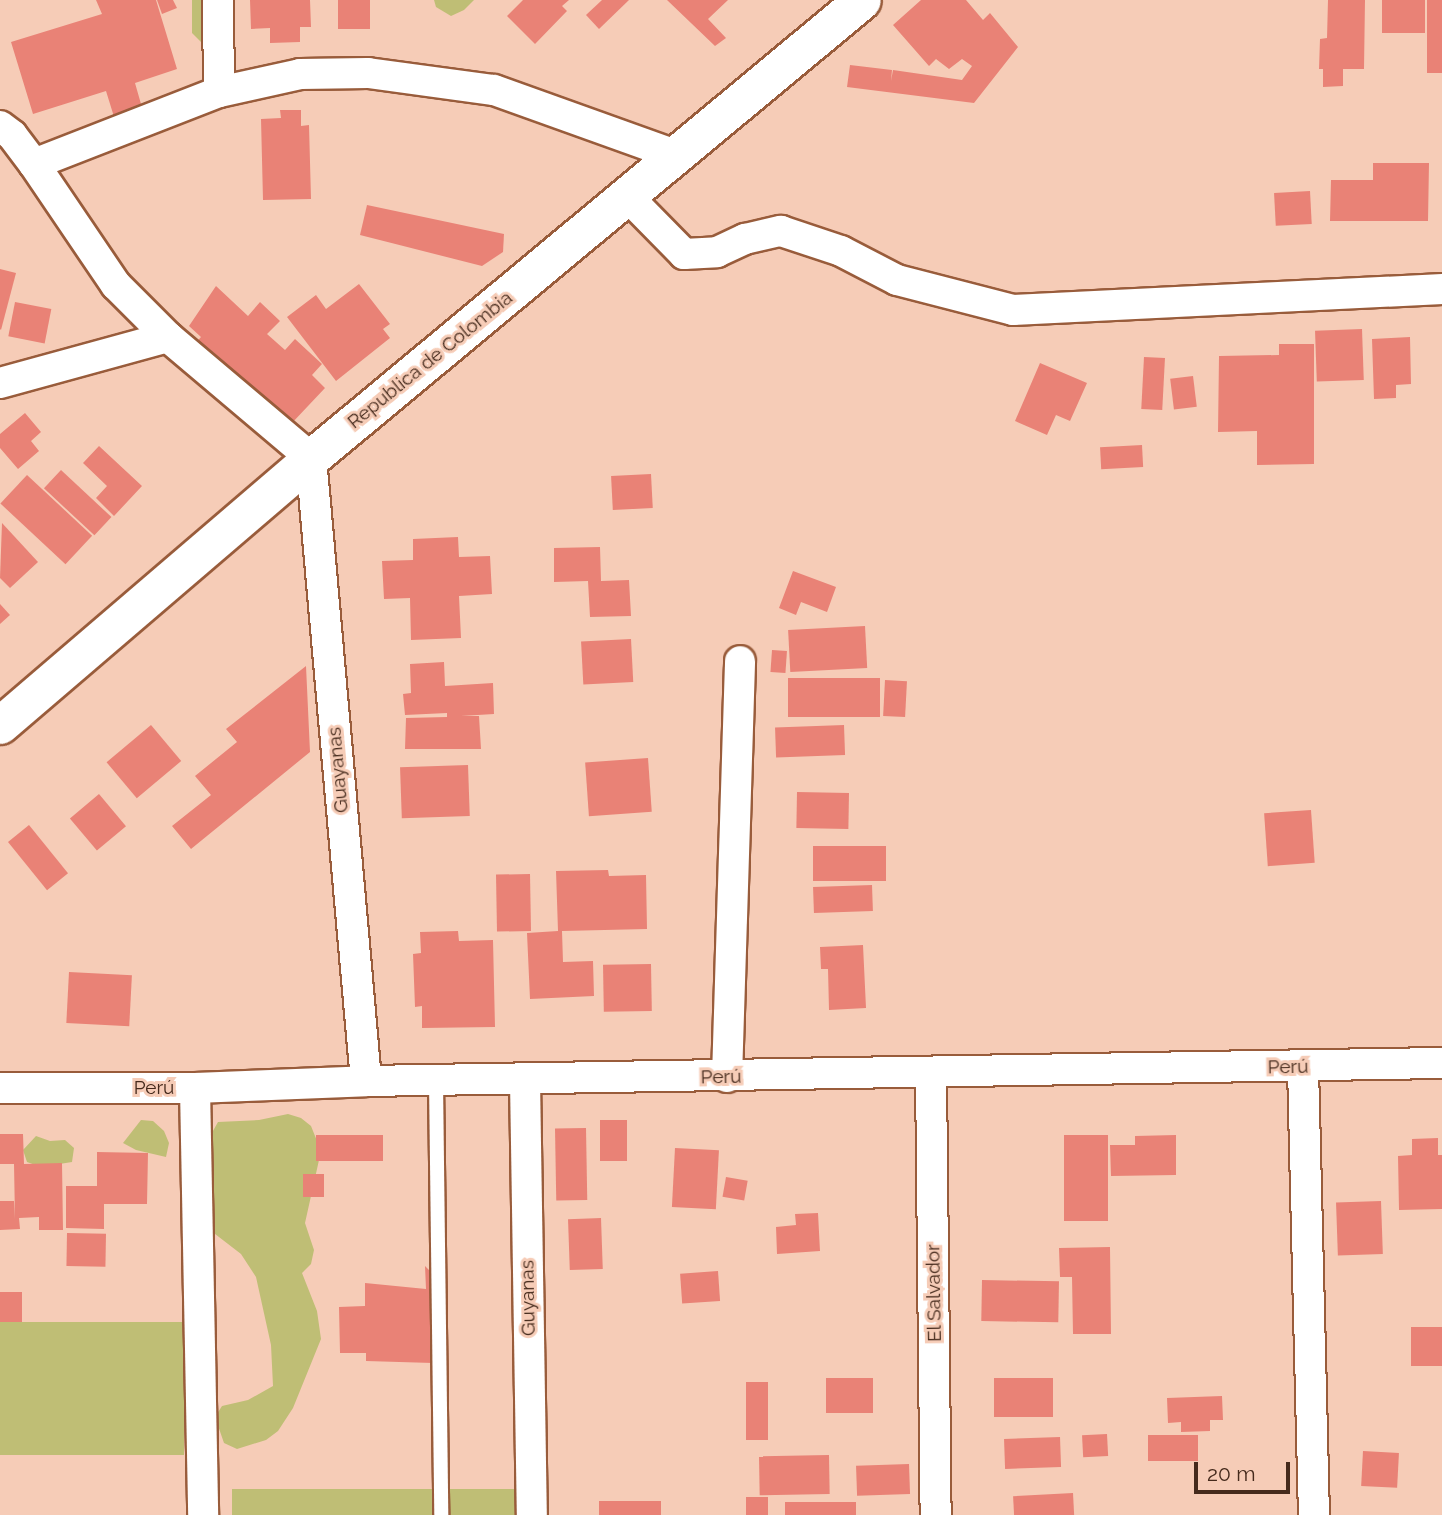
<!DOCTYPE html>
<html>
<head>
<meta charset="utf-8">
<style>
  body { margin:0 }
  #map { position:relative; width:1442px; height:1515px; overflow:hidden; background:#f6ccb7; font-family:Raleway,sans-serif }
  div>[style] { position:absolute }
  .green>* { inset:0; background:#bfbe75; transform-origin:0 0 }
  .building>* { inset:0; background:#e98276; transform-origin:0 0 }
  .roads { filter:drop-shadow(2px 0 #995c3b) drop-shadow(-2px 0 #995c3b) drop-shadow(0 2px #995c3b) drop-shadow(0 -2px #995c3b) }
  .service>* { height:14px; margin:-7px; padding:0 7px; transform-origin:7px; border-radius:7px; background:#fff }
  .minor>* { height:30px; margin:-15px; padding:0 15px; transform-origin:15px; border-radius:15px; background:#fff }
  .tertiary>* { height:37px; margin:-18.5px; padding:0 18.5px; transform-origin:18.5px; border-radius:18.5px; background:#fff }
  span { translate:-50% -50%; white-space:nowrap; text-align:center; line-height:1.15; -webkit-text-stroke:6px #f6ccb7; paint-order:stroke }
  .street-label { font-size:19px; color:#452a1c }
  .scale { position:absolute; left:1194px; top:1462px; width:96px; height:32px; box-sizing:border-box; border:4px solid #452a1c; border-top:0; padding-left:9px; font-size:21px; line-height:24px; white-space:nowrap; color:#452a1c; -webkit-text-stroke:5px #f6ccb7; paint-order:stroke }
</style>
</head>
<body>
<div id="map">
  <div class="green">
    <div style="clip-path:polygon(192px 0,228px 0,216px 40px,203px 44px,192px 33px)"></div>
    <div style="clip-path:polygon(434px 0,474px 0,464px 10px,451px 16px,436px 7px)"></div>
    <div style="clip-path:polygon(288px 1114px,301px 1118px,311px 1126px,321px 1151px,305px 1223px,314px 1250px,311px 1264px,302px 1273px,317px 1311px,321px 1339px,293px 1408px,278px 1431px,266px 1440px,237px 1449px,224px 1443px,215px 1417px,222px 1406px,248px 1400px,273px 1386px,271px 1345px,256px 1277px,241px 1254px,206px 1227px,204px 1147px,218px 1122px,259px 1120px)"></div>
    <div style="clip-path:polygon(141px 1120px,153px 1121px,164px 1131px,169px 1143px,166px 1157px,136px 1150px,123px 1143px)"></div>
    <div style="clip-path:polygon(36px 1136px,50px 1141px,65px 1140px,74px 1148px,72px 1162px,41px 1167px,27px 1162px,23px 1150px)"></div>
    <div style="left:184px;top:1322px;width:133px;height:184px;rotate:90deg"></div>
    <div style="left:516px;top:1489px;width:26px;height:284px;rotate:90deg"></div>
  </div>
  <div class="building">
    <div style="clip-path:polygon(96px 0,156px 0,177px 69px,135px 83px,143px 111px,115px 120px,106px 91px,33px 114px,11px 42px,102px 14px)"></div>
    <div style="clip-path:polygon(157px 0,173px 0,177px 8px,162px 14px)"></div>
    <div style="clip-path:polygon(250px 0,310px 0,311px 27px,300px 27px,300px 42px,270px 43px,270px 28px,251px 29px)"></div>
    <div style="left:338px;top:0;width:32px;height:29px"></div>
    <div style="clip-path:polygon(523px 0,569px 0,562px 6px,567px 11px,535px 44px,507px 16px)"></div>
    <div style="clip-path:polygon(602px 0,629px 0,599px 29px,586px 15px)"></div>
    <div style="clip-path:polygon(667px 0,728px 0,708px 19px,726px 38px,715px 46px)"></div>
    <div style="clip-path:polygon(921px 0,966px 0,983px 20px,990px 13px,1018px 47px,974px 103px,847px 87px,850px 65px,892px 70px,891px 81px,893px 70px,962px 80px,972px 66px,962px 59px,949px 69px,936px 59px,929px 66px,893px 25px)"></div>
    <div style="clip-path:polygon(1328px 0,1365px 0,1364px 69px,1343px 69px,1343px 86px,1323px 87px,1323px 69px,1319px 69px,1320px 39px,1327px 38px)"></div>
    <div style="left:1382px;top:0;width:43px;height:33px"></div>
    <div style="left:1427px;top:0;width:15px;height:73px"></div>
    <div style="clip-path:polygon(280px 110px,301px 110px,301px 126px,309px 125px,311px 199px,263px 200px,261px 119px,281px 118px)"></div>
    <div style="clip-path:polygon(1373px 163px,1429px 163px,1428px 221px,1330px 221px,1331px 180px,1373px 180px)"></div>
    <div style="left:1310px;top:191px;width:33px;height:36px;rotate:87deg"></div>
    <div style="clip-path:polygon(367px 205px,504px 234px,503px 252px,482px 266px,360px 235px)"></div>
    <div style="clip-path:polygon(0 269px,16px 273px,1px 330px,0 329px)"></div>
    <div style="clip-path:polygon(359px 284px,390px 324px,383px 329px,390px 338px,336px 381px,287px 317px,316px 295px,326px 309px)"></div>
    <div style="clip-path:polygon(216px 286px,248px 316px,260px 302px,280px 321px,267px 334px,285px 350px,295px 339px,322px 364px,312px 375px,325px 388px,291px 424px,213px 352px,206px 360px,192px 347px,201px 337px,189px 326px)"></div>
    <div style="left:15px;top:302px;width:37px;height:35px;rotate:11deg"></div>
    <div style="left:1362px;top:329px;width:51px;height:47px;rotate:88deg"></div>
    <div style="clip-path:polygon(1410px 337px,1411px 384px,1396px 385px,1396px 398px,1374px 399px,1372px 339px)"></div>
    <div style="clip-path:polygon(1279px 344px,1314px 344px,1314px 464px,1257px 465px,1257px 431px,1218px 432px,1219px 356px,1279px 355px)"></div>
    <div style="left:1144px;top:357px;width:21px;height:52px;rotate:3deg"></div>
    <div style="clip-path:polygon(1040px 363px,1087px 383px,1070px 421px,1056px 415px,1047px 435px,1015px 421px)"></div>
    <div style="left:1193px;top:376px;width:31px;height:23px;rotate:83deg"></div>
    <div style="clip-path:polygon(25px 413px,41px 432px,31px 441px,39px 451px,18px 469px,0 448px,0 434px)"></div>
    <div style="left:1142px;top:445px;width:22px;height:42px;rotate:87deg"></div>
    <div style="clip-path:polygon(99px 446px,142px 486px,114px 516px,96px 498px,107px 486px,83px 463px)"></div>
    <div style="left:61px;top:470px;width:69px;height:25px;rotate:43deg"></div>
    <div style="left:651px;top:474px;width:34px;height:40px;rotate:87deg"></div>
    <div style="left:27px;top:475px;width:89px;height:39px;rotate:43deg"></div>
    <div style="clip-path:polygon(2px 523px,38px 562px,10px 588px,0 578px)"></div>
    <div style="clip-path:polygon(458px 537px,459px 557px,490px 556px,492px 594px,459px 596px,461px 638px,411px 640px,410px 598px,384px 599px,382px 561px,413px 560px,413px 539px)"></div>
    <div style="clip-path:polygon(600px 547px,601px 581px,629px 580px,631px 616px,590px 617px,588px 581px,554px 582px,554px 548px)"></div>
    <div style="clip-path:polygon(793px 571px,836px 587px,827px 612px,801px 602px,796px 615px,779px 608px)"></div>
    <div style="clip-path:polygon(0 604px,10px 615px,0 624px)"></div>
    <div style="left:865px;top:626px;width:42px;height:77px;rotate:87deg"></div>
    <div style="left:631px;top:639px;width:43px;height:50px;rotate:87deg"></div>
    <div style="left:772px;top:650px;width:15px;height:22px;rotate:4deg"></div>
    <div style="clip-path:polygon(444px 662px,445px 686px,493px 683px,494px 714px,461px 716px,479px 716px,481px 749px,405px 749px,406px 718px,447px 717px,447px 713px,405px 715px,403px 694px,411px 693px,410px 664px)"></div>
    <div style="clip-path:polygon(306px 666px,310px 752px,191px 849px,172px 826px,211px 795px,195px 776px,237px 742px,226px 729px)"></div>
    <div style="left:788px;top:678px;width:92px;height:39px"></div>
    <div style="left:885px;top:680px;width:22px;height:36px;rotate:3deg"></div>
    <div style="left:151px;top:725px;width:47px;height:58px;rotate:50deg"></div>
    <div style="left:844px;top:725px;width:30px;height:69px;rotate:88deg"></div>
    <div style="left:648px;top:758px;width:54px;height:63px;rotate:86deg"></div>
    <div style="left:468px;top:765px;width:51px;height:68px;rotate:88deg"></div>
    <div style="left:797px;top:792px;width:52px;height:36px;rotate:1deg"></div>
    <div style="left:99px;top:794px;width:42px;height:38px;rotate:50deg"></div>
    <div style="left:1311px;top:810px;width:53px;height:47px;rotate:86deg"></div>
    <div style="left:29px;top:825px;width:62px;height:27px;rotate:51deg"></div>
    <div style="left:813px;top:846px;width:73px;height:35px"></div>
    <div style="clip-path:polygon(608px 870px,609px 876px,646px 875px,647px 929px,562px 931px,563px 962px,593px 961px,594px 996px,530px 999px,527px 933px,558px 931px,556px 871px)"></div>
    <div style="left:530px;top:874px;width:57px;height:34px;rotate:89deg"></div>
    <div style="left:872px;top:885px;width:26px;height:59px;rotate:88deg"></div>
    <div style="clip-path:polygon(458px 931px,459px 941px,493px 940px,495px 1027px,422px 1028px,422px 1006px,415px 1007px,413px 954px,421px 953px,420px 932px)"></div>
    <div style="clip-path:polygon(863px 945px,866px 1008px,829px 1010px,828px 969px,821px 969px,820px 947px)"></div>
    <div style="left:651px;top:964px;width:47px;height:48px;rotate:89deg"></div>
    <div style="left:69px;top:972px;width:63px;height:51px;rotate:3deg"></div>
    <div style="left:600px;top:1120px;width:27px;height:41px"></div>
    <div style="left:586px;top:1128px;width:72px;height:31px;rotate:89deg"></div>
    <div style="clip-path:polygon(0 1134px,23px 1134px,24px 1164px,62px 1163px,63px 1230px,39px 1230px,39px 1217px,19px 1218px,20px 1229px,0 1230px,0 1201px,14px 1201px,15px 1219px,14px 1164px,0 1164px)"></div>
    <div style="left:383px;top:1135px;width:26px;height:67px;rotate:90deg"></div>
    <div style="left:1064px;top:1135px;width:44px;height:86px"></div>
    <div style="clip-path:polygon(1176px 1135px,1176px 1175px,1111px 1176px,1110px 1145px,1135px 1145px,1135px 1136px)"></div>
    <div style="clip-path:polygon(1438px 1138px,1438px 1155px,1442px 1155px,1442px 1209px,1399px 1210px,1398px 1156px,1412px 1155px,1412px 1139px)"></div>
    <div style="left:675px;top:1148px;width:44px;height:59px;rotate:3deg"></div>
    <div style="clip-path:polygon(97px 1152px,148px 1153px,147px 1204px,104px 1204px,104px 1229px,66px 1228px,66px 1186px,97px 1186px)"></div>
    <div style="left:303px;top:1174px;width:21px;height:23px"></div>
    <div style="left:726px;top:1177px;width:22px;height:20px;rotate:10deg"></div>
    <div style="left:1381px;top:1201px;width:53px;height:45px;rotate:88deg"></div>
    <div style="clip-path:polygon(818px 1213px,820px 1251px,777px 1254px,776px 1227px,796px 1225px,795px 1214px)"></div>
    <div style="left:601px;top:1218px;width:51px;height:33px;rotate:88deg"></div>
    <div style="left:67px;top:1233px;width:39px;height:33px;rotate:1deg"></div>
    <div style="clip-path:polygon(1110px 1247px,1111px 1334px,1073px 1334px,1072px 1277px,1060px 1277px,1059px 1248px)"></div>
    <div style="clip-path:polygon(425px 1266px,432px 1273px,433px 1363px,366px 1361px,366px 1353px,340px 1353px,339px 1307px,365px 1306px,365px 1283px,426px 1289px)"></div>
    <div style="left:718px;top:1271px;width:30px;height:38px;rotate:86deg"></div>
    <div style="left:982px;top:1280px;width:77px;height:41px;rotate:1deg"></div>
    <div style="left:22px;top:1292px;width:30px;height:22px;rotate:90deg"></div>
    <div style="left:1411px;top:1327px;width:31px;height:39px"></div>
    <div style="left:826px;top:1378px;width:47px;height:35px"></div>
    <div style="left:1053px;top:1378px;width:39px;height:59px;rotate:90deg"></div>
    <div style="left:746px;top:1382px;width:22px;height:58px"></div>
    <div style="clip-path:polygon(1222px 1396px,1223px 1420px,1210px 1420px,1210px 1431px,1181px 1432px,1181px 1422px,1168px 1423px,1167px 1398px)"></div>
    <div style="left:1107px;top:1434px;width:22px;height:25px;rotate:87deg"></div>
    <div style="left:1198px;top:1435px;width:26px;height:50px;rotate:90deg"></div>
    <div style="left:1060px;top:1437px;width:30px;height:56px;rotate:88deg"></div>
    <div style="left:1363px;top:1451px;width:36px;height:35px;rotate:3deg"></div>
    <div style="left:829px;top:1455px;width:39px;height:70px;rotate:89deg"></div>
    <div style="left:909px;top:1464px;width:30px;height:53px;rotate:88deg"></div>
    <div style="left:1073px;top:1493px;width:22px;height:60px;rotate:87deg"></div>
    <div style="left:768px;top:1497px;width:18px;height:22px;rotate:90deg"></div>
    <div style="left:599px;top:1501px;width:62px;height:14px"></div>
    <div style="left:785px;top:1502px;width:71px;height:13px"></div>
  </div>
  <div class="roads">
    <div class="service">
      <div style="left:436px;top:1081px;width:434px;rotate:89.3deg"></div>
    </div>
    <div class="minor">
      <div style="left:218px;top:0;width:92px;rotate:89.4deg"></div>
      <div style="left:0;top:126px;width:15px;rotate:37deg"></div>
      <div style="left:12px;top:135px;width:36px;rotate:53deg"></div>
      <div style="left:34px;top:164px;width:146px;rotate:55.9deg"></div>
      <div style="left:116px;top:285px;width:74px;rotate:45deg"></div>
      <div style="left:168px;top:337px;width:187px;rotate:40.2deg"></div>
      <div style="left:311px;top:458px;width:625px;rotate:84.95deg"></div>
      <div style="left:34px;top:164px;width:199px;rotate:-21.3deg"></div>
      <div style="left:219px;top:92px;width:83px;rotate:-12.5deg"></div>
      <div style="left:300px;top:74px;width:68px;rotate:-0.8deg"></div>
      <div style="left:368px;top:73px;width:127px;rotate:7.7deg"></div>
      <div style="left:494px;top:90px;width:190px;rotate:19.7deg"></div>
      <div style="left:628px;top:197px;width:80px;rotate:45.5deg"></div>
      <div style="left:684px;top:254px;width:33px;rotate:-3deg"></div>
      <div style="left:717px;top:252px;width:31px;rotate:-25deg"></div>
      <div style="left:745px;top:239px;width:37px;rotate:-13deg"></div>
      <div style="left:781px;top:231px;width:63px;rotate:18.4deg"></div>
      <div style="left:841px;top:251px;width:63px;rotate:27.4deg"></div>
      <div style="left:897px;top:280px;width:120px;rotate:14.5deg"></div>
      <div style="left:1013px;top:310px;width:430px;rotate:-2.8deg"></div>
      <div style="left:0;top:383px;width:174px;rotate:-15.3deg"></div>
      <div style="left:1303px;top:1067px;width:448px;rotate:88.6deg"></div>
      <div style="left:931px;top:1072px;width:443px;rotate:89.4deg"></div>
      <div style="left:727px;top:1077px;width:416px;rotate:-88.2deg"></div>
      <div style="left:525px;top:1080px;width:435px;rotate:89.1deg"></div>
      <div style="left:0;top:1088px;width:195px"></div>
      <div style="left:195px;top:1088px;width:171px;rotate:-2.3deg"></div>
      <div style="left:366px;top:1081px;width:1076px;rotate:-0.96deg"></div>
      <div style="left:195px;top:1088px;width:427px;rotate:88.9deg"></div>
    </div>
    <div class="tertiary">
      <div style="left:0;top:725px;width:410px;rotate:-40.6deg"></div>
      <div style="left:311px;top:458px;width:716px;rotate:-39.73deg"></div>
    </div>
  </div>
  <div class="street-label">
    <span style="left:430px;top:360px;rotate:-39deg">Republica de Colombia</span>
    <span style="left:338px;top:770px;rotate:-95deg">Guayanas</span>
    <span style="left:1288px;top:1067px;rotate:-1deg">Perú</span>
    <span style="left:721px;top:1077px;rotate:-1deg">Perú</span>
    <span style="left:154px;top:1088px">Perú</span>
    <span style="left:934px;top:1293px;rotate:-91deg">El Salvador</span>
    <span style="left:528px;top:1298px;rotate:-91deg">Guyanas</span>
  </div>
  <div class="scale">20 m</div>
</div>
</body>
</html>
